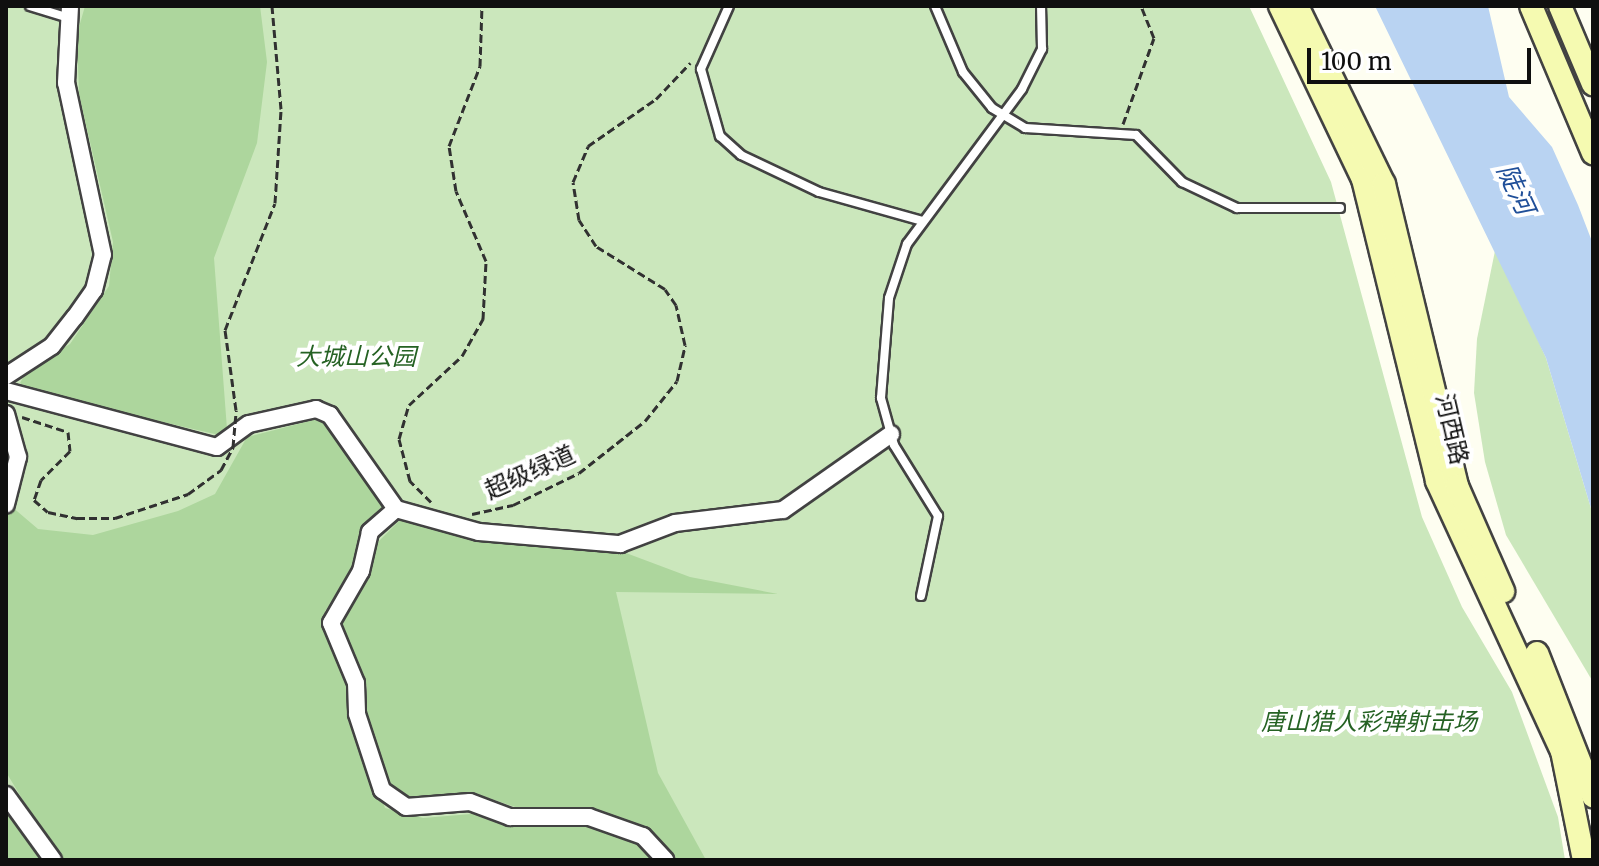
<!DOCTYPE html>
<html>
<head>
<meta charset="utf-8">
<style>
  body { margin:0 }
  #map { position:relative; width:1599px; height:866px; overflow:hidden; background:#fefef1; font-family:Merriweather,"Noto Sans SC",serif }
  div>[style] { position:absolute }
  .green>* { inset:0; background:#cbe7bc }
  .forest>* { inset:0; background:#add69d }
  .water>* { inset:0; background:#b9d3f2 }
  .path>* { height:3px; margin-top:-1.5px; transform-origin:0; background:repeating-linear-gradient(90deg,#313131 0 8px,transparent 0 12px) }
  .roads { filter:drop-shadow(2px 0 #424242) drop-shadow(-2px 0 #424242) drop-shadow(0 2px #424242) drop-shadow(0 -2px #424242) }
  .lane>* { height:8px; margin:-4px; padding:0 4px; transform-origin:4px; border-radius:4px; background:#fff }
  .street>* { height:16px; margin:-8px; padding:0 8px; transform-origin:8px; border-radius:8px; background:#fff }
  .secondary>* { height:22px; margin:-11px; padding:0 11px; transform-origin:11px; border-radius:11px; background:#f5fab1 }
  .path-bridge>* { height:3px; margin-top:-1.5px; transform-origin:0; background:repeating-linear-gradient(90deg,#313131 0 8px,transparent 0 12px) }
  span { translate:-50% -50%; white-space:nowrap; text-align:center; line-height:1.15; -webkit-text-stroke:8px #fff; paint-order:stroke }
  .park-label { font-size:24px; color:#256223; font-style:italic }
  .street-label { font-size:24px; color:#0f0f0f }
  .water-label { font-size:26px; color:#204f99; font-style:italic }
  .frame { position:absolute; inset:0; border:8px solid #0f0f0f; pointer-events:none }
  .scale { position:absolute; left:1307px; top:48px; width:224px; height:36px; box-sizing:border-box; border:4px solid #0f0f0f; border-top:0; padding-left:10px; font-size:24px; line-height:28px; white-space:nowrap; color:#0f0f0f; -webkit-text-stroke:6px #fff; paint-order:stroke }
</style>
</head>
<body>
<div id="map">
  <div class="green">
    <div style="clip-path:polygon(6px 6px,1249px 6px,1331px 182px,1422px 517px,1462px 607px,1512px 692px,1558px 817px,1565px 860px,6px 860px)"></div>
    <div style="clip-path:polygon(1496px 246px,1546px 358px,1593px 515px,1593px 682px,1506px 535px,1485px 462px,1474px 393px,1477px 339px)"></div>
  </div>
  <div class="forest">
    <div style="clip-path:polygon(85px 6px,260px 6px,267px 62px,257px 143px,214px 258px,227px 429px,219px 435px,29px 391px,20px 383px,27px 370px,70px 344px,109px 286px,113px 242px,79px 94px,77px 34px)"></div>
    <div style="clip-path:polygon(314px 420px,328px 423px,388px 500px,364px 527px,357px 563px,325px 611px,328px 642px,349px 682px,353px 715px,385px 808px,423px 818px,483px 813px,589px 824px,637px 839px,657px 860px,59px 860px,6px 772px,6px 512px,11px 506px,38px 529px,93px 535px,178px 511px,215px 494px,247px 437px)"></div>
    <div style="clip-path:polygon(400px 520px,610px 547px,690px 577px,778px 594px,616px 592px,658px 773px,706px 860px,672px 860px,643px 827px,601px 813px,524px 810px,486px 797px,407px 800px,391px 787px,366px 714px,367px 686px,342px 641px,338px 611px,371px 549px)"></div>
    <div style="clip-path:polygon(6px 808px,45px 860px,6px 860px)"></div>
  </div>
  <div class="water">
    <div style="clip-path:polygon(1375px 6px,1488px 6px,1509px 97px,1552px 147px,1578px 205px,1593px 244px,1593px 515px,1546px 358px)"></div>
  </div>
  <div class="path">
    <div style="left:1123px;top:124px;width:91px;rotate:-70.2deg"></div>
    <div style="left:1154px;top:38px;width:35px;rotate:-112deg"></div>
    <div style="left:22px;top:417px;width:48px;rotate:18.1deg"></div>
    <div style="left:68px;top:432px;width:19px;rotate:84deg"></div>
    <div style="left:70px;top:451px;width:41px;rotate:135deg"></div>
    <div style="left:41px;top:480px;width:21px;rotate:109deg"></div>
    <div style="left:34px;top:500px;width:18px;rotate:41deg"></div>
    <div style="left:48px;top:512px;width:30px;rotate:12deg"></div>
    <div style="left:431px;top:502px;width:30px;rotate:-135deg"></div>
    <div style="left:410px;top:481px;width:43px;rotate:-104.7deg"></div>
    <div style="left:399px;top:439px;width:35px;rotate:-74deg"></div>
    <div style="left:409px;top:405px;width:72px;rotate:-42.8deg"></div>
    <div style="left:462px;top:356px;width:43px;rotate:-60.4deg"></div>
    <div style="left:483px;top:319px;width:58px;rotate:-87deg"></div>
    <div style="left:486px;top:261px;width:76px;rotate:-113.2deg"></div>
    <div style="left:456px;top:191px;width:46px;rotate:-98.8deg"></div>
    <div style="left:449px;top:146px;width:86px;rotate:-68.8deg"></div>
    <div style="left:480px;top:66px;width:60px;rotate:-88.1deg"></div>
    <div style="left:472px;top:514px;width:42px;rotate:-12.4deg"></div>
    <div style="left:513px;top:505px;width:73px;rotate:-25.9deg"></div>
    <div style="left:579px;top:473px;width:84px;rotate:-38.2deg"></div>
    <div style="left:645px;top:421px;width:51px;rotate:-51.3deg"></div>
    <div style="left:677px;top:381px;width:37px;rotate:-77deg"></div>
    <div style="left:685px;top:345px;width:41px;rotate:-102.7deg"></div>
    <div style="left:676px;top:305px;width:19px;rotate:-125deg"></div>
    <div style="left:665px;top:289px;width:81px;rotate:-148.1deg"></div>
    <div style="left:596px;top:246px;width:31px;rotate:-123deg"></div>
    <div style="left:579px;top:220px;width:38px;rotate:-99deg"></div>
    <div style="left:573px;top:182px;width:39px;rotate:-67deg"></div>
    <div style="left:588px;top:146px;width:83px;rotate:-34.7deg"></div>
    <div style="left:656px;top:99px;width:50px;rotate:-46.6deg"></div>
  </div>
  <div class="roads">
    <div class="lane">
      <div style="left:30px;top:6px;width:39px;rotate:17deg"></div>
      <div style="left:729px;top:6px;width:69px;rotate:114deg"></div>
      <div style="left:701px;top:69px;width:70px;rotate:74.2deg"></div>
      <div style="left:720px;top:136px;width:28px;rotate:42deg"></div>
      <div style="left:741px;top:155px;width:86px;rotate:25.4deg"></div>
      <div style="left:819px;top:192px;width:108px;rotate:15.6deg"></div>
      <div style="left:935px;top:6px;width:72px;rotate:67deg"></div>
      <div style="left:963px;top:72px;width:46px;rotate:51.1deg"></div>
      <div style="left:992px;top:108px;width:39px;rotate:31deg"></div>
      <div style="left:1025px;top:128px;width:111px;rotate:3.6deg"></div>
      <div style="left:1136px;top:135px;width:66px;rotate:45.6deg"></div>
      <div style="left:1182px;top:182px;width:61px;rotate:25.3deg"></div>
      <div style="left:1237px;top:208px;width:103px"></div>
      <div style="left:921px;top:596px;width:82px;rotate:-78deg"></div>
      <div style="left:938px;top:516px;width:84px;rotate:-121.8deg"></div>
      <div style="left:894px;top:445px;width:49px;rotate:-105.5deg"></div>
      <div style="left:881px;top:398px;width:100px;rotate:-85.4deg"></div>
      <div style="left:889px;top:298px;width:57px;rotate:-71.6deg"></div>
      <div style="left:907px;top:244px;width:193px;rotate:-53.4deg"></div>
      <div style="left:1022px;top:89px;width:45px;rotate:-63.4deg"></div>
      <div style="left:1042px;top:49px;width:43px;rotate:-91.3deg"></div>
    </div>
    <div class="street">
      <div style="left:6px;top:376px;width:55px;rotate:-33.1deg"></div>
      <div style="left:52px;top:346px;width:37px;rotate:-52deg"></div>
      <div style="left:75px;top:317px;width:33px;rotate:-55deg"></div>
      <div style="left:94px;top:290px;width:36px;rotate:-76deg"></div>
      <div style="left:103px;top:255px;width:176px;rotate:-102.1deg"></div>
      <div style="left:66px;top:83px;width:77px;rotate:-87deg"></div>
      <div style="left:6px;top:391px;width:218px;rotate:14.9deg"></div>
      <div style="left:217px;top:447px;width:39px;rotate:-36deg"></div>
      <div style="left:249px;top:424px;width:69px;rotate:-12.6deg"></div>
      <div style="left:316px;top:409px;width:15px;rotate:23deg"></div>
      <div style="left:330px;top:415px;width:115px;rotate:54.9deg"></div>
      <div style="left:396px;top:509px;width:86px;rotate:15.5deg"></div>
      <div style="left:479px;top:532px;width:142px;rotate:4.9deg"></div>
      <div style="left:620px;top:544px;width:59px;rotate:-20.9deg"></div>
      <div style="left:675px;top:523px;width:109px;rotate:-6.9deg"></div>
      <div style="left:783px;top:510px;width:132px;rotate:-35.1deg"></div>
      <div style="left:6px;top:414px;width:45px;rotate:74.4deg"></div>
      <div style="left:18px;top:457px;width:49px;rotate:104.3deg"></div>
      <div style="left:396px;top:509px;width:35px;rotate:139deg"></div>
      <div style="left:370px;top:532px;width:40px;rotate:103deg"></div>
      <div style="left:361px;top:571px;width:60px;rotate:120deg"></div>
      <div style="left:331px;top:623px;width:65px;rotate:67.4deg"></div>
      <div style="left:356px;top:683px;width:31px;rotate:88deg"></div>
      <div style="left:357px;top:714px;width:80px;rotate:71.8deg"></div>
      <div style="left:382px;top:790px;width:29px;rotate:35deg"></div>
      <div style="left:406px;top:807px;width:64px;rotate:-4.5deg"></div>
      <div style="left:470px;top:802px;width:43px;rotate:20.6deg"></div>
      <div style="left:510px;top:817px;width:79px"></div>
      <div style="left:589px;top:817px;width:57px;rotate:19.4deg"></div>
      <div style="left:643px;top:836px;width:33px;rotate:47deg"></div>
      <div style="left:6px;top:795px;width:80px;rotate:54.1deg"></div>
    </div>
    <div class="secondary">
      <div style="left:1280px;top:6px;width:192px;rotate:64.4deg"></div>
      <div style="left:1363px;top:179px;width:311px;rotate:76.2deg"></div>
      <div style="left:1437px;top:481px;width:298px;rotate:65.2deg"></div>
      <div style="left:1562px;top:751px;width:111px;rotate:78.6deg"></div>
      <div style="left:1297px;top:6px;width:198px;rotate:64deg"></div>
      <div style="left:1384px;top:184px;width:311px;rotate:76.4deg"></div>
      <div style="left:1457px;top:486px;width:115px;rotate:66.3deg"></div>
      <div style="left:1531px;top:6px;width:160px;rotate:67.1deg"></div>
      <div style="left:1560px;top:6px;width:85px;rotate:67.1deg"></div>
      <div style="left:1537px;top:653px;width:154px;rotate:68.6deg"></div>
    </div>
  </div>
  <div class="path-bridge">
    <div style="left:77px;top:518px;width:38px"></div>
    <div style="left:115px;top:518px;width:77px;rotate:-18.2deg"></div>
    <div style="left:188px;top:494px;width:41px;rotate:-36deg"></div>
    <div style="left:221px;top:470px;width:26px;rotate:-62deg"></div>
    <div style="left:233px;top:447px;width:37px;rotate:-85deg"></div>
    <div style="left:236px;top:410px;width:81px;rotate:-97.8deg"></div>
    <div style="left:225px;top:330px;width:136px;rotate:-68.5deg"></div>
    <div style="left:275px;top:203px;width:94px;rotate:-86.3deg"></div>
    <div style="left:281px;top:109px;width:103px;rotate:-95deg"></div>
  </div>
  <div class="park-label">
    <span style="left:356px;top:357px">大城山公园</span>
    <span style="left:1369px;top:722px">唐山猎人彩弹射击场</span>
  </div>
  <div class="street-label">
    <span style="left:1452px;top:429px;rotate:77deg">河西路</span>
    <span style="left:530px;top:472px;rotate:-24deg">超级绿道</span>
  </div>
  <div class="water-label">
    <span style="left:1516px;top:189px;rotate:65deg">陡河</span>
  </div>
  <div class="frame"></div>
  <div class="scale">100 m</div>
</div>
</body>
</html>
